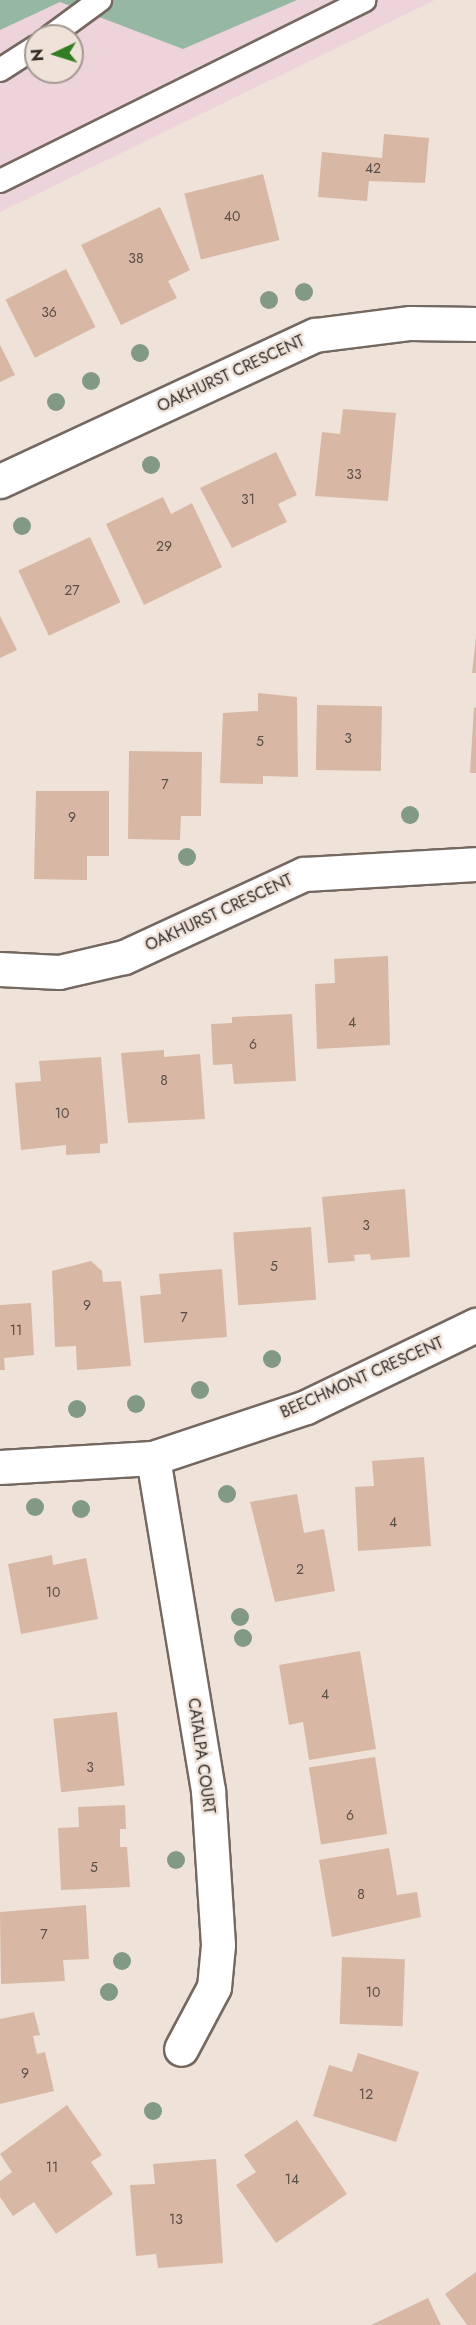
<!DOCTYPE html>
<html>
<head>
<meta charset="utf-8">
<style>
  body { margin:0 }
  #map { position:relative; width:476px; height:2325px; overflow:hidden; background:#efe2d9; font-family:Jost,sans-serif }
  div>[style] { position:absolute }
  .commercial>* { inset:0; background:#edd3da }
  .forest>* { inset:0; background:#96b7a2 }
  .building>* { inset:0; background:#d8b8a4; transform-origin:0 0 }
  .roads { filter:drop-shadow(2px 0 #746861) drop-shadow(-2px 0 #746861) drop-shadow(0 2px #746861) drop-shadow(0 -2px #746861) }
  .service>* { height:22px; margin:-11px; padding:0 11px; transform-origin:11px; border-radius:11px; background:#fff }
  .minor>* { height:33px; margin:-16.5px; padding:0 16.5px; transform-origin:16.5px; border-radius:16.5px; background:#fff }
  .trees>* { width:18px; height:18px; margin:-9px; border-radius:50%; background:#829a85 }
  span { translate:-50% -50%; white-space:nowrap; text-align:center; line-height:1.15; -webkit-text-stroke:5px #efe2d9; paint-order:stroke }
  .number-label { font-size:14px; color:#5b4f47 }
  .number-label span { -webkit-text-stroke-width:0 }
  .street-label { font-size:16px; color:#312c28 }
  .north { position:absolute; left:24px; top:24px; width:60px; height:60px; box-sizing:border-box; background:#efe2d9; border:2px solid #a39992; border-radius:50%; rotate:266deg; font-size:16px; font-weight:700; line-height:24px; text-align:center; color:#312c28 }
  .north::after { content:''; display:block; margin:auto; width:21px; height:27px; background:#327c23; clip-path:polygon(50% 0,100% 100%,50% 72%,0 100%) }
</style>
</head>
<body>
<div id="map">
  <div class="commercial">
    <div style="clip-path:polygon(evenodd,0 0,435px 0,0 212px,0 0,36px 36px,72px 36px,72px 72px,36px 72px,36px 36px)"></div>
  </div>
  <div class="forest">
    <div style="clip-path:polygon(0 0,297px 0,183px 49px,60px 2px,0 30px)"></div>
  </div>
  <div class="building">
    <div style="clip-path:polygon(384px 134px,429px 138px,425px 183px,369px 181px,367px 201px,318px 197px,322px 152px,382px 158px)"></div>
    <div style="left:263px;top:174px;width:68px;height:81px;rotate:76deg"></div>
    <div style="clip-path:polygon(160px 207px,190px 270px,168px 281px,177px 298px,121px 325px,81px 245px)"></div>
    <div style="left:66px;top:269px;width:65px;height:68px;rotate:63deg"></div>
    <div style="clip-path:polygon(0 345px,15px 375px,0 382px)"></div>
    <div style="clip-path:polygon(343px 409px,396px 413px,388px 501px,315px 496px,322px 432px,340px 434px)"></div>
    <div style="clip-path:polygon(276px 452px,297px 495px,278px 504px,287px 522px,232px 548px,200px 488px)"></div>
    <div style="clip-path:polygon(163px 497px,171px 514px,192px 503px,222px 567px,144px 605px,106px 524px)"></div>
    <div style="left:90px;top:537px;width:72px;height:79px;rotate:65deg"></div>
    <div style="clip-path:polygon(0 616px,17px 650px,0 658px)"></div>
    <div style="clip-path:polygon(476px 637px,476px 673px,472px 673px)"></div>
    <div style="clip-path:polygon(258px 693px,297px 697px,298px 777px,263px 776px,263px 784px,220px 783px,223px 713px,258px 711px)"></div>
    <div style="left:317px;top:705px;width:65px;height:65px;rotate:1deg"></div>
    <div style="clip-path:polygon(474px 707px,476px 708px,476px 773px,470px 773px)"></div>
    <div style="clip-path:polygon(129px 751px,202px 752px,201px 816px,181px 816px,180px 840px,128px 839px)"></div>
    <div style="clip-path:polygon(36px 791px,109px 791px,109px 856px,87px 856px,87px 880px,34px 879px)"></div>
    <div style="clip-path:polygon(388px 956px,390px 1045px,317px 1049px,315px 984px,335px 983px,334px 959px)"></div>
    <div style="clip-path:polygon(292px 1014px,296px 1081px,234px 1084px,232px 1064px,213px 1065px,211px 1024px,232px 1023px,232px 1017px)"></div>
    <div style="clip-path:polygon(164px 1050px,164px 1057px,200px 1054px,205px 1119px,128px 1123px,121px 1053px)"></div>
    <div style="clip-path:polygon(101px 1057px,108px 1143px,100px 1144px,100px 1153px,66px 1155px,66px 1145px,21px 1150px,15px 1083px,41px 1081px,39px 1061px)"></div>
    <div style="clip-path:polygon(405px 1189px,410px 1257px,371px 1260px,370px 1254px,354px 1255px,355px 1261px,328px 1263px,322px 1197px)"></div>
    <div style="left:311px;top:1227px;width:73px;height:78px;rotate:86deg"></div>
    <div style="clip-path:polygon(91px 1261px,102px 1271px,103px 1282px,121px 1281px,131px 1366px,77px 1370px,76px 1346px,55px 1347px,52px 1271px)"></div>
    <div style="clip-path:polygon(222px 1269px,227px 1337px,144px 1343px,140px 1296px,161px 1294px,159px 1274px)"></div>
    <div style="clip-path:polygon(31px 1303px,34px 1355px,4px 1358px,5px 1370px,0 1370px,0 1305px)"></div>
    <div style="clip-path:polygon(424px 1457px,431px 1546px,358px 1551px,355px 1487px,374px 1486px,372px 1461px)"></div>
    <div style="clip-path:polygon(297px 1494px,304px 1533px,324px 1529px,335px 1591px,275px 1602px,250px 1502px)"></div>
    <div style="clip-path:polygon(52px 1555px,53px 1565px,86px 1558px,98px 1619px,21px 1634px,8px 1564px)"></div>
    <div style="clip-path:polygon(360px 1651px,376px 1749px,309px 1760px,303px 1722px,289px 1725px,279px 1665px)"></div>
    <div style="left:117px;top:1712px;width:74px;height:64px;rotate:84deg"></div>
    <div style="left:375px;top:1757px;width:78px;height:67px;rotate:81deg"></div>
    <div style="clip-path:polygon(125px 1805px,126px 1829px,120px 1829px,120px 1847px,127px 1847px,130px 1887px,61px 1890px,58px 1828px,79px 1827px,78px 1807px)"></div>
    <div style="clip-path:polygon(389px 1848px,397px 1895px,417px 1892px,421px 1917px,332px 1937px,319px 1860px)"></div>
    <div style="clip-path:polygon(86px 1905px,89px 1959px,63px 1960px,65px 1981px,1px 1984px,0 1912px)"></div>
    <div style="left:342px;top:1957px;width:63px;height:67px;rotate:2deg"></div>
    <div style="clip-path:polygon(34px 2012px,40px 2035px,33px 2036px,37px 2054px,45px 2052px,54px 2091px,0 2104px,0 2019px)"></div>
    <div style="clip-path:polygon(358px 2053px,419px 2072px,396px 2142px,313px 2116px,329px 2065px,352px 2072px)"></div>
    <div style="clip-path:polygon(67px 2105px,102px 2155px,91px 2162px,113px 2194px,56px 2234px,34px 2202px,13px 2216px,0 2197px,0 2181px,12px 2172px,0 2154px)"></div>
    <div style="clip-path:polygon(297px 2120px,347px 2194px,276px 2243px,236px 2185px,256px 2172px,244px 2155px)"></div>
    <div style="clip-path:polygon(216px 2159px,223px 2263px,158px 2268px,156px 2254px,136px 2256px,130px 2185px,155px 2184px,153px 2164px)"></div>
    <div style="clip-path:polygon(476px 2272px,476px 2325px,467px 2325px,445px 2294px)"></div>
    <div style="clip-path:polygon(428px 2298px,441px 2325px,371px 2325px)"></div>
  </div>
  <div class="roads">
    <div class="service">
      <div style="left:51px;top:36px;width:61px;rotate:-36.3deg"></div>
      <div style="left:0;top:70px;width:43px;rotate:-32.6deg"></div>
      <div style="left:0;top:181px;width:407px;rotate:-26.4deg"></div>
    </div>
    <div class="minor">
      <div style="left:0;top:481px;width:347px;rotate:-24.9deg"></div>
      <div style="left:315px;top:335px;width:96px;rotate:-7.2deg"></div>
      <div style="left:410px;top:323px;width:66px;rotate:0.9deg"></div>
      <div style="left:0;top:969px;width:59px;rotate:2.9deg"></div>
      <div style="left:59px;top:972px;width:67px;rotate:-13deg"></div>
      <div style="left:124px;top:957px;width:198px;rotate:-24.8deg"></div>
      <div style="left:304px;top:874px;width:172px;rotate:-3.3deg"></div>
      <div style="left:153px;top:1458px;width:337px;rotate:80.6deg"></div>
      <div style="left:208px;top:1790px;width:155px;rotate:86.3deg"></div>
      <div style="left:218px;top:1945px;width:42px;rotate:95.4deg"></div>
      <div style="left:214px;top:1987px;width:70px;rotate:118deg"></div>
      <div style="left:0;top:1467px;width:153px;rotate:-3.4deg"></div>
      <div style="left:153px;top:1458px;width:161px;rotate:-18.4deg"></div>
      <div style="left:306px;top:1407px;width:189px;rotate:-25.8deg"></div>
    </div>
  </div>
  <div class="trees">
    <div style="left:304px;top:292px"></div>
    <div style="left:269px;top:300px"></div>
    <div style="left:140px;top:353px"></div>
    <div style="left:91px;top:381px"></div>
    <div style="left:56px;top:402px"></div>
    <div style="left:151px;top:465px"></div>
    <div style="left:22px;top:526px"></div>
    <div style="left:410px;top:815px"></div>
    <div style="left:187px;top:857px"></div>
    <div style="left:272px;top:1359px"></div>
    <div style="left:200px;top:1390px"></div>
    <div style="left:136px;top:1404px"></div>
    <div style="left:77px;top:1409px"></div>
    <div style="left:227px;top:1494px"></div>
    <div style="left:35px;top:1507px"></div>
    <div style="left:81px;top:1509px"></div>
    <div style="left:240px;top:1617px"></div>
    <div style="left:243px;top:1638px"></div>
    <div style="left:176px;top:1860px"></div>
    <div style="left:122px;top:1961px"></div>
    <div style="left:109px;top:1992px"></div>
    <div style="left:153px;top:2111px"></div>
  </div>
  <div class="number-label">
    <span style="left:373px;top:168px">42</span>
    <span style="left:232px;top:216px">40</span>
    <span style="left:136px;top:258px">38</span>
    <span style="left:49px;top:312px">36</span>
    <span style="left:354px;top:474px">33</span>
    <span style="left:248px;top:499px">31</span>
    <span style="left:164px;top:546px">29</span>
    <span style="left:72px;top:590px">27</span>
    <span style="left:348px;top:738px">3</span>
    <span style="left:260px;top:741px">5</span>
    <span style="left:165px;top:784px">7</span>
    <span style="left:72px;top:817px">9</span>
    <span style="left:352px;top:1022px">4</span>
    <span style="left:253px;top:1044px">6</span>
    <span style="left:164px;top:1080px">8</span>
    <span style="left:62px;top:1113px">10</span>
    <span style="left:366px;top:1225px">3</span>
    <span style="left:274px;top:1266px">5</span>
    <span style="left:87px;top:1305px">9</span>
    <span style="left:184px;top:1317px">7</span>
    <span style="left:16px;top:1330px">11</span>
    <span style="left:393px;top:1522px">4</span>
    <span style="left:300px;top:1569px">2</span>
    <span style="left:53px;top:1592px">10</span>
    <span style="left:325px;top:1694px">4</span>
    <span style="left:90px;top:1767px">3</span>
    <span style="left:350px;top:1815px">6</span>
    <span style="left:94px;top:1867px">5</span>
    <span style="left:361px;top:1894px">8</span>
    <span style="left:44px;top:1934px">7</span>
    <span style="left:373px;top:1992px">10</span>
    <span style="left:25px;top:2073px">9</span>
    <span style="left:366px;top:2094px">12</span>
    <span style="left:52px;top:2167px">11</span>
    <span style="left:292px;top:2179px">14</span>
    <span style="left:176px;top:2219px">13</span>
  </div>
  <div class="street-label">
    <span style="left:231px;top:374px;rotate:-25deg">OAKHURST CRESCENT</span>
    <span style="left:219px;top:913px;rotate:-25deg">OAKHURST CRESCENT</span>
    <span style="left:362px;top:1378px;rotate:-24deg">BEECHMONT CRESCENT</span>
    <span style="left:201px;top:1756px;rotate:82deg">CATALPA COURT</span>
  </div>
  <div class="north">N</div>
</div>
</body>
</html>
